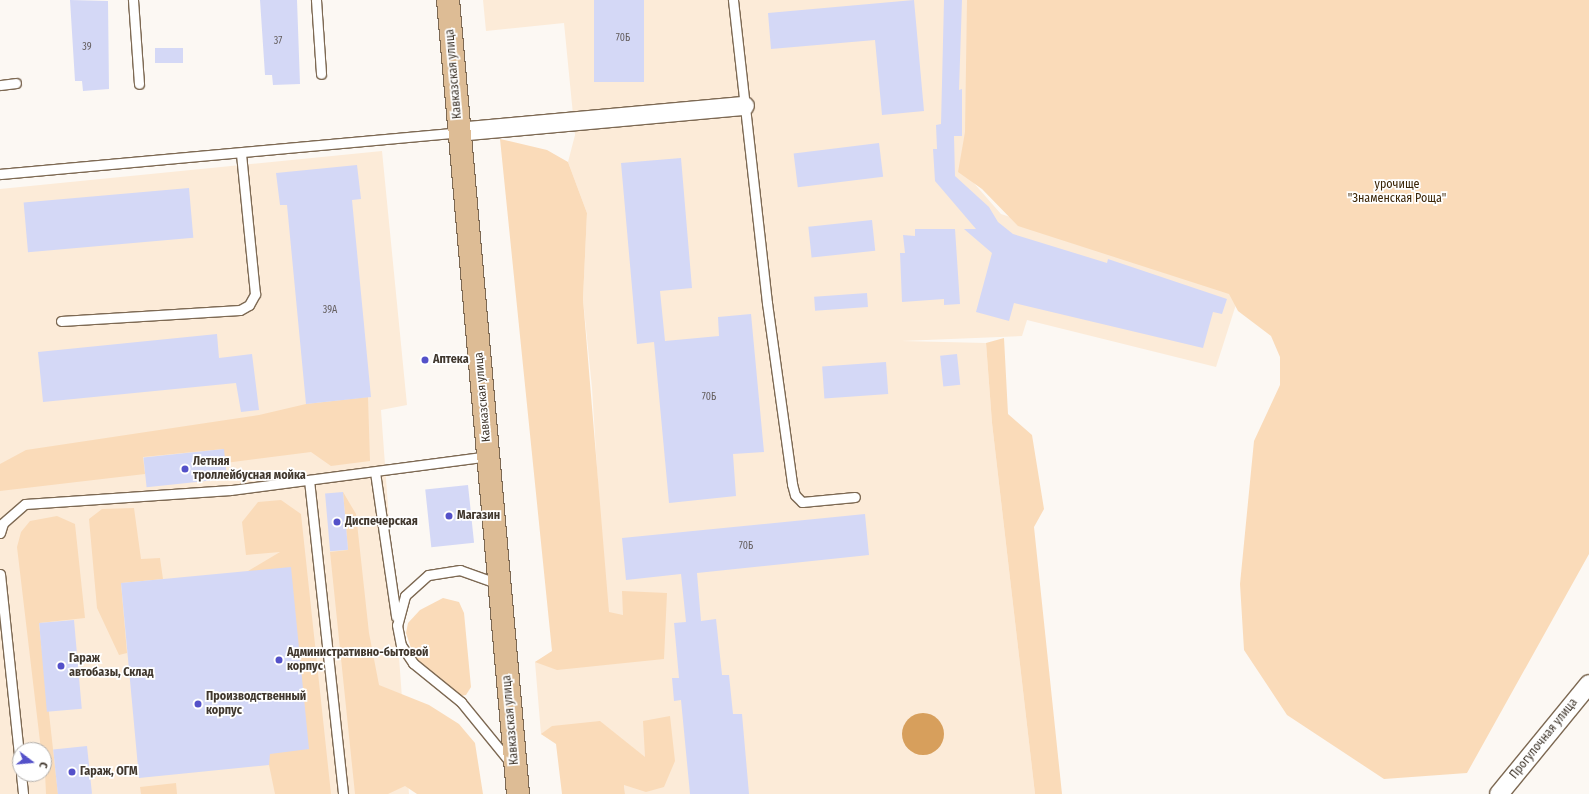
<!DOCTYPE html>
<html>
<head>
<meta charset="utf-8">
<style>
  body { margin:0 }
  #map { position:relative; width:1589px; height:794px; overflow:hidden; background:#fcf8f3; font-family:"Fira Sans Condensed",sans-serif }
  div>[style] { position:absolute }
  .built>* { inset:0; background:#fcebd8 }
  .green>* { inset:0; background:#fadbb9 }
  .water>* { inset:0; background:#d79f5c }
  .round { border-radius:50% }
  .building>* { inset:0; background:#d4d8f6; transform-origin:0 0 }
  .roads { filter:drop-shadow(1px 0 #7d6953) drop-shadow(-1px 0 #7d6953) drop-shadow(0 1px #7d6953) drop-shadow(0 -1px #7d6953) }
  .service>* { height:9px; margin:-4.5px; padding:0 4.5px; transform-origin:4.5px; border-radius:4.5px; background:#fff }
  .minor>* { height:18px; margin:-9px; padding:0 9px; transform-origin:9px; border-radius:9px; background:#fff }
  .primary>* { height:22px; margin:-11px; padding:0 11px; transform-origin:11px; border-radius:11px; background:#ddbc95 }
  .dots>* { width:11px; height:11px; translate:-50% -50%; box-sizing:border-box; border:2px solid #fff; border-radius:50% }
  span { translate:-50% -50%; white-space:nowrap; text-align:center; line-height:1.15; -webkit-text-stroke:3.5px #fff; paint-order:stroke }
  .number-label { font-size:10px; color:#655f5f }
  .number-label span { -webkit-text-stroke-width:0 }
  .street-label { font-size:12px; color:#40372d }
  .park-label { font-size:12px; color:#3b2506 }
  .poi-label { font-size:12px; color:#40372d; font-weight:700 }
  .left { translate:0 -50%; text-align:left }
  .north { position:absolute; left:12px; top:742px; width:40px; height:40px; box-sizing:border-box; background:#fff; border:1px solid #b3afab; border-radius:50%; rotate:106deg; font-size:11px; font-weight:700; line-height:16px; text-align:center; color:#40372d }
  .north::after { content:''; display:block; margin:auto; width:14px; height:18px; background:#5451c9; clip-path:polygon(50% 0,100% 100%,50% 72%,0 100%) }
</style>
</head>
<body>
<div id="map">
  <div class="built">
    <div style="clip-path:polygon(483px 0,973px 0,965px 173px,1001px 214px,1240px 292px,1216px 367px,1027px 320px,1022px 336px,902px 341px,986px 343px,992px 423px,1035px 794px,625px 794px,624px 784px,541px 734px,535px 662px,552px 652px,601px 534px,592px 388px,583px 299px,587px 213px,568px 162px,575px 135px,564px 23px,486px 31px)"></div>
    <div style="clip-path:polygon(evenodd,382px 151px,407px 405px,381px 410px,409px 794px,0 794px,0 189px,382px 151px,20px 750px,44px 750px,44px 774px,20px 774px,20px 750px)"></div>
  </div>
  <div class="green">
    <div style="clip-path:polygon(967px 0,1589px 0,1589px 554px,1467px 773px,1384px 779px,1287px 715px,1244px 650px,1240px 584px,1254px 441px,1280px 385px,1280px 357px,1271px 336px,1238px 311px,1229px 294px,1018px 226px,982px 189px,958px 172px,965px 132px)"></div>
    <div style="clip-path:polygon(500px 139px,547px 150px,568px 162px,587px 213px,583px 299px,609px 612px,623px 615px,622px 591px,667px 593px,664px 659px,557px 670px,535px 662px,552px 651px)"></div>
    <div style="clip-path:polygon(1004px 338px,1008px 414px,1032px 435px,1044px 509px,1034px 527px,1062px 794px,1035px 794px,992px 423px,986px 343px)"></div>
    <div style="clip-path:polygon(368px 397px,370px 461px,331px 466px,311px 452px,225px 463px,223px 449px,143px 457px,145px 474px,0 491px,0 464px,26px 450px,259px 415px,306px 404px)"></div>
    <div style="clip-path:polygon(343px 492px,356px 514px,369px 633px,379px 685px,429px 705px,459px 724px,475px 743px,483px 794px,417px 794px,405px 786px,388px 794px,355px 794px,330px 552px,348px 550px)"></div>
    <div style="clip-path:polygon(281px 500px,301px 514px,331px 794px,275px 794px,269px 765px,248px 571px,280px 552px,246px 555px,242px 522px,258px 502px)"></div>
    <div style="clip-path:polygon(134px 508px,141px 559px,160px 558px,163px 579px,121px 583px,127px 653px,119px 655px,97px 608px,89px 519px,102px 509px)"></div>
    <div style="clip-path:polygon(57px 516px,75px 524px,85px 618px,39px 623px,58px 794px,46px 794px,44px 750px,41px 750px,17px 547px,21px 532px,30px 521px)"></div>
    <div style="clip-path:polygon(443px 598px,459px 602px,464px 613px,471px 687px,466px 695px,455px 697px,428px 677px,413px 654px,406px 633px,408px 623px,420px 610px)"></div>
    <div style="clip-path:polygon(670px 716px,675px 761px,664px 787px,646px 792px,624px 785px,625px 794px,562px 794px,556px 744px,541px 734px,552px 726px,600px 721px,645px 757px,643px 721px)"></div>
    <div style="clip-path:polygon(176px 783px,177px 794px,141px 794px,140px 787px)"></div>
  </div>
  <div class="water">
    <div class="round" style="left:902px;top:713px;width:42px;height:42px"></div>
  </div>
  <div class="building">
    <div style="clip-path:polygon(70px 0,108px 1px,109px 89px,83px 91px,82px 81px,75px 81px)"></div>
    <div style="clip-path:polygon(260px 0,297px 0,300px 84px,273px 85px,272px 75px,265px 75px)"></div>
    <div style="left:594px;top:0;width:50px;height:82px"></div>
    <div style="clip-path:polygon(914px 0,924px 111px,882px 115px,875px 40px,771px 49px,768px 13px)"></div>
    <div style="clip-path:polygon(944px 0,962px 0,959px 90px,962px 89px,962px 136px,954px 136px,955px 176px,989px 207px,998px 222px,1013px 234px,1107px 263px,1108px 259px,1227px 299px,1222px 314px,1213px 312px,1203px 348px,1014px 303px,1009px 321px,976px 312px,992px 253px,964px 229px,976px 229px,935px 181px,933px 149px,937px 149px,936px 125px,941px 124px)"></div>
    <div style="left:183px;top:48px;width:15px;height:28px;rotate:90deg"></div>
    <div style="left:879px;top:143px;width:34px;height:86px;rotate:83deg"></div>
    <div style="clip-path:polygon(681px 158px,692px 288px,660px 291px,665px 341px,719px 336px,718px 317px,751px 314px,764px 452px,733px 454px,736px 496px,669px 503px,654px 342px,637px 344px,621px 163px)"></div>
    <div style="clip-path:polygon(357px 165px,361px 199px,352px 200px,371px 397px,306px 404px,287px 205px,280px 205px,276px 173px)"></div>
    <div style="left:189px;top:188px;width:50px;height:166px;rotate:85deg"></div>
    <div style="left:872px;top:220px;width:31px;height:64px;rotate:84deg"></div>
    <div style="clip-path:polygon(915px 229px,955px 229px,960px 304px,944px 305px,944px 299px,902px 302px,900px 253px,905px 253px,903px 235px,915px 236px)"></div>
    <div style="left:867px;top:293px;width:14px;height:53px;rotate:86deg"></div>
    <div style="clip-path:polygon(217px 334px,219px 358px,252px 354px,259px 410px,241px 412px,236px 383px,43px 402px,38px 352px)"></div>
    <div style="left:957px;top:354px;width:31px;height:17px;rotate:84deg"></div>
    <div style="left:886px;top:362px;width:32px;height:64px;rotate:86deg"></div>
    <div style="left:224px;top:449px;width:30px;height:81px;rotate:84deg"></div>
    <div style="left:468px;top:485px;width:58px;height:43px;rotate:84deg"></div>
    <div style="left:343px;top:492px;width:58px;height:18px;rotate:85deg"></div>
    <div style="clip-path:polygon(865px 514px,869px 555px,697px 573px,701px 621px,716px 619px,722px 675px,729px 675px,733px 714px,742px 714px,749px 794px,690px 794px,681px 700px,674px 701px,672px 678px,679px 678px,674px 623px,686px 622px,681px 574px,626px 580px,622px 538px)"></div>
    <div style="clip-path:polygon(291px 567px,309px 749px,270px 754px,269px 765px,139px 778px,121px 583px)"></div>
    <div style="left:74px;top:620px;width:89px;height:35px;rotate:85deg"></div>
    <div style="left:87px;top:746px;width:48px;height:34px;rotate:84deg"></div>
  </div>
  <div class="roads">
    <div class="service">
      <div style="left:133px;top:0;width:84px;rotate:85.9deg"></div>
      <div style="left:316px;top:0;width:74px;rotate:86.1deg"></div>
      <div style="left:733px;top:0;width:305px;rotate:83.6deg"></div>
      <div style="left:767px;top:303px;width:183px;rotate:82.1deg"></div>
      <div style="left:792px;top:484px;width:11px;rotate:75deg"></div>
      <div style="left:795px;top:495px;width:10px;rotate:45deg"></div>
      <div style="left:802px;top:502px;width:53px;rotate:-5.4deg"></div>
      <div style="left:0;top:85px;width:16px;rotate:-7deg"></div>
      <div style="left:0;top:174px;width:460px;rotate:-5.2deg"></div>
      <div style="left:61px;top:321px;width:179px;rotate:-3.5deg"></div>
      <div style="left:240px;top:310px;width:10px;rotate:-29deg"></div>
      <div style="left:249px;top:305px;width:13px;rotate:-61deg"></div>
      <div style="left:255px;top:294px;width:141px;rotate:-95.7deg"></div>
      <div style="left:375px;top:472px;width:146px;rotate:81.7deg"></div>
      <div style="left:309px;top:480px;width:316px;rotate:83.8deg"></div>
      <div style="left:0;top:533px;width:10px;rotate:-73deg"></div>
      <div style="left:3px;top:523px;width:29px;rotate:-41deg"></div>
      <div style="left:25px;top:504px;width:206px;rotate:-3.9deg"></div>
      <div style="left:231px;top:490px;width:260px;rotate:-7.5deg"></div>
      <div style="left:0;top:574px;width:190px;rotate:84deg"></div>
      <div style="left:499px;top:584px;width:41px;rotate:-160.3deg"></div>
      <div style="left:460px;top:570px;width:32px;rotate:171deg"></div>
      <div style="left:428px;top:575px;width:31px;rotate:138deg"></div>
      <div style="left:405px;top:596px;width:30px;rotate:105deg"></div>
      <div style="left:397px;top:625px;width:20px;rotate:79deg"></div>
      <div style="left:401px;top:645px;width:22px;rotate:56deg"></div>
      <div style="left:413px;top:663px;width:62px;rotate:39.1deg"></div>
      <div style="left:461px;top:702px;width:77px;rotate:50.8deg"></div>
      <div style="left:21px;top:774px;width:20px;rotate:84deg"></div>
    </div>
    <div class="minor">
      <div style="left:458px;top:132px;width:288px;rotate:-5.2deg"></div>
      <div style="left:1499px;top:794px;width:142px;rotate:-50.7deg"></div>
    </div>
    <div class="primary">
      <div style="left:448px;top:0;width:797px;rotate:84.96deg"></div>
    </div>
  </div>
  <div class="dots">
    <div style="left:425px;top:360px;background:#5451c9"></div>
    <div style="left:185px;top:469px;background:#5451c9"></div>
    <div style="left:449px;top:516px;background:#5451c9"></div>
    <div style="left:337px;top:522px;background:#5451c9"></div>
    <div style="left:279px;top:660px;background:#5451c9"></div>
    <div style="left:61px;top:666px;background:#5451c9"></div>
    <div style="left:198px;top:704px;background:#5451c9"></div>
    <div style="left:72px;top:772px;background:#5451c9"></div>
  </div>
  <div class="number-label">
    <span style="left:623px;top:39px">70Б</span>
    <span style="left:278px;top:42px">37</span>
    <span style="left:87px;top:48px">39</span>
    <span style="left:330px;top:311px">39А</span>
    <span style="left:709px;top:398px">70Б</span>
    <span style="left:746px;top:547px">70Б</span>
  </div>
  <div class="street-label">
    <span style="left:454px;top:74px;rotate:-95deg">Кавказская улица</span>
    <span style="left:483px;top:397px;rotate:-95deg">Кавказская улица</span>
    <span style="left:511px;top:720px;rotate:-95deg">Кавказская улица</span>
    <span style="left:1544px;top:739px;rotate:-51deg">Прогулочная улица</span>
  </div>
  <div class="park-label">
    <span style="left:1397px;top:192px">урочище<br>"Знаменская Роща"</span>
  </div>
  <div class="poi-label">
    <span class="left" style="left:433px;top:360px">Аптека</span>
    <span class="left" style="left:193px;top:469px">Летняя<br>троллейбусная мойка</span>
    <span class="left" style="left:457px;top:516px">Магазин</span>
    <span class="left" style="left:345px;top:522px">Диспечерская</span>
    <span class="left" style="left:287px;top:660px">Административно-бытовой<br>корпус</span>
    <span class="left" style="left:69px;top:666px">Гараж<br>автобазы, Склад</span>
    <span class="left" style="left:206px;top:704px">Производственный<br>корпус</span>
    <span class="left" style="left:80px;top:772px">Гараж, ОГМ</span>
  </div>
  <div class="north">С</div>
</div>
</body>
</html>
